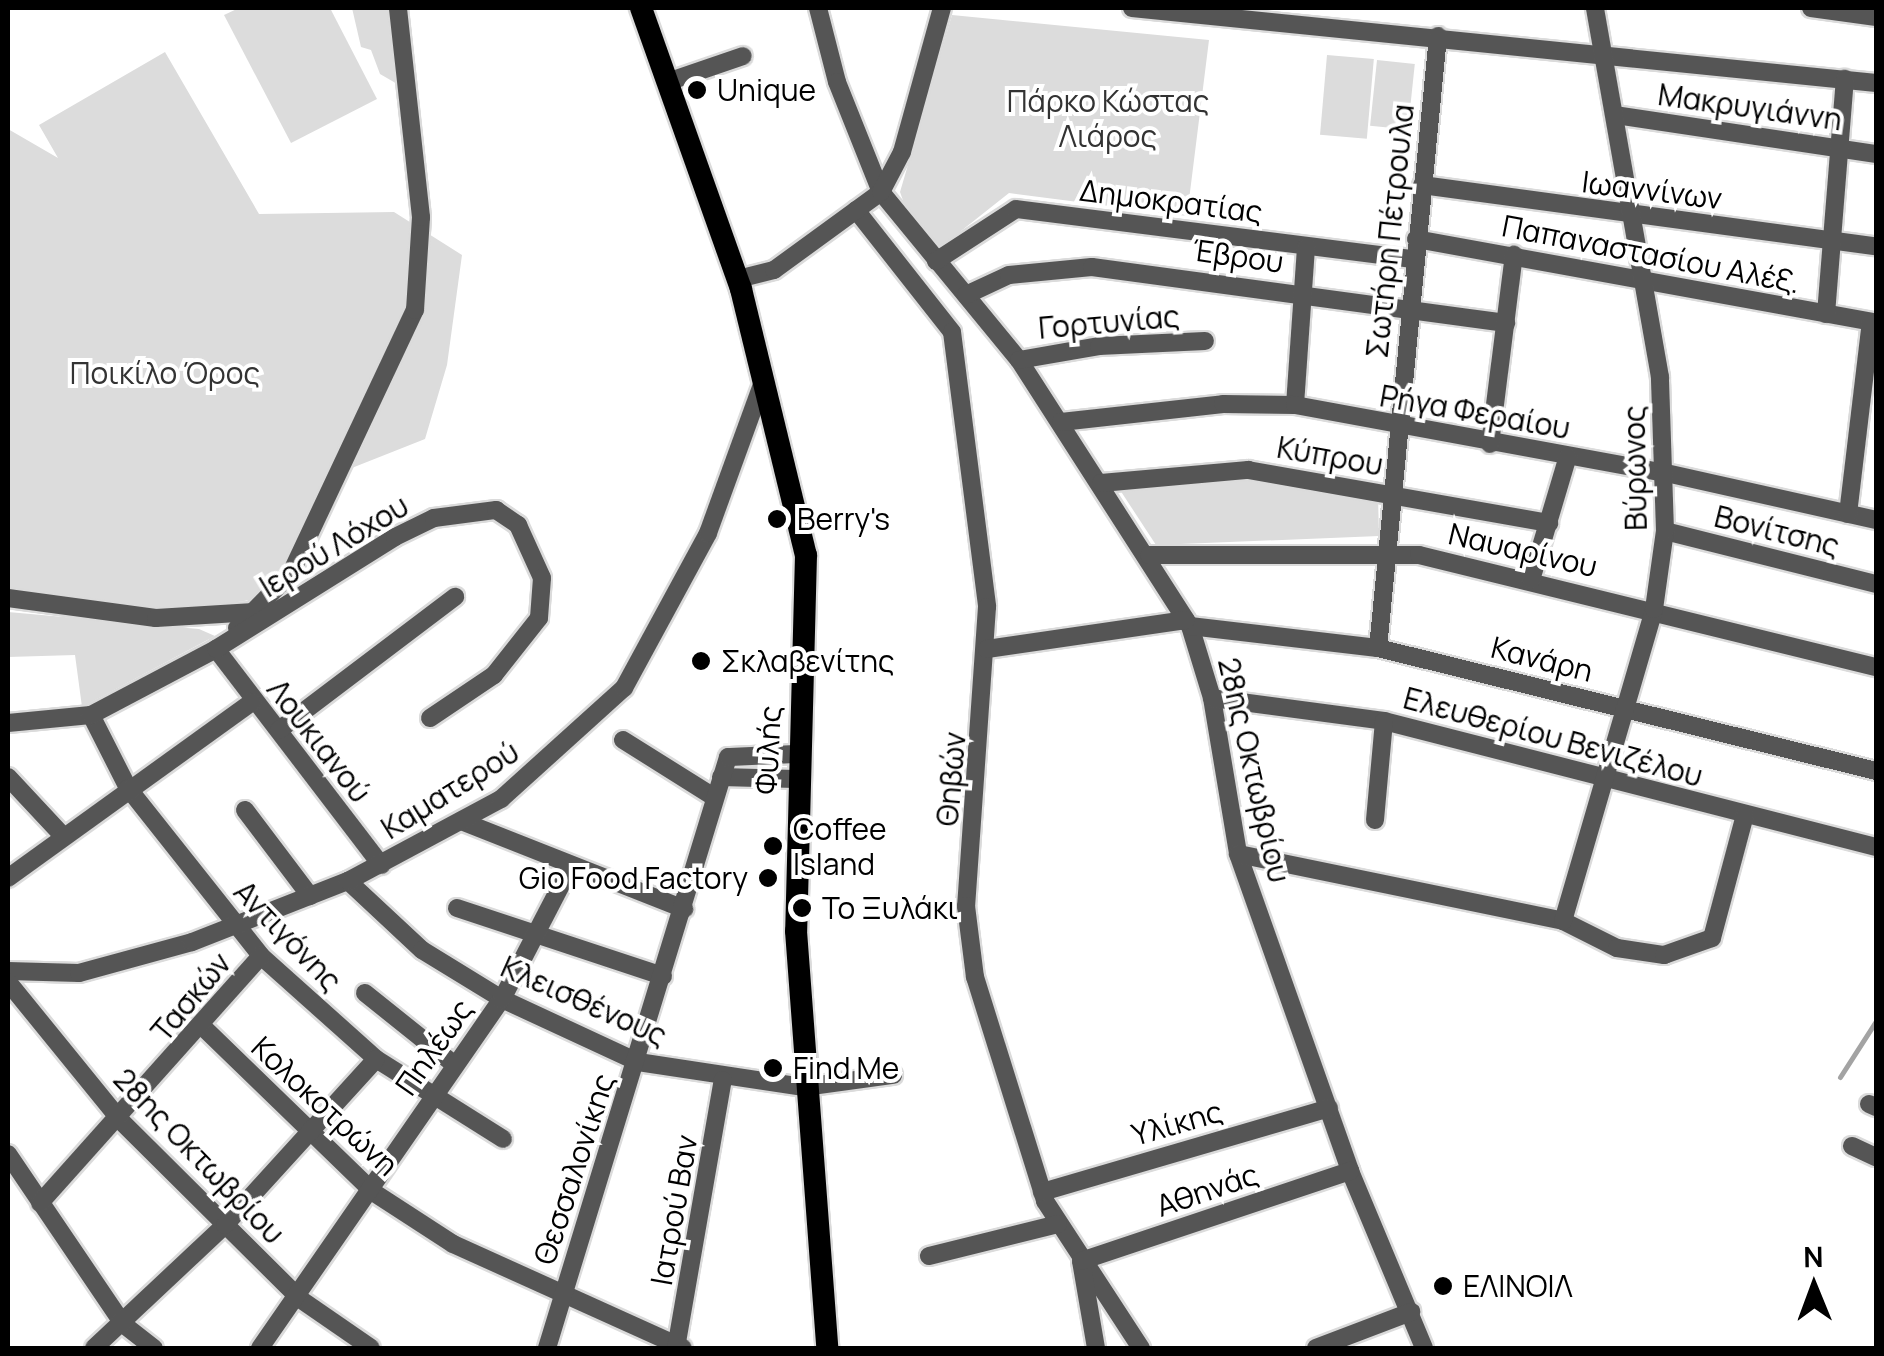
<!DOCTYPE html>
<html>
<head>
<meta charset="utf-8">
<style>
  body { margin:0 }
  #map { position:relative; width:1884px; height:1356px; overflow:hidden; background:#fff; font-family:Manrope,sans-serif }
  div>[style] { position:absolute }
  .green>* { inset:0; background:#dcdcdc; transform-origin:0 0 }
  .stream>* { height:5px; margin:-2.5px; padding:0 2.5px; transform-origin:2.5px; border-radius:2.5px; background:#a3a3a3 }
  .roads { filter:drop-shadow(2px 0 #dbdbdb) drop-shadow(-2px 0 #dbdbdb) drop-shadow(0 2px #dbdbdb) drop-shadow(0 -2px #dbdbdb) }
  .minor>* { height:18px; margin:-9px; padding:0 9px; transform-origin:9px; border-radius:9px; background:#555 }
  .major>* { height:22px; margin:-11px; padding:0 11px; transform-origin:11px; border-radius:11px; background:#000 }
  .dots>* { width:28px; height:28px; translate:-50% -50%; box-sizing:border-box; border:5px solid #fff; border-radius:50% }
  span { translate:-50% -50%; white-space:nowrap; text-align:center; line-height:1.15; -webkit-text-stroke:8px #fff; paint-order:stroke }
  .poi-label { font-size:30px; color:#000 }
  .left { translate:0 -50%; text-align:left }
  .right { translate:-100% -50%; text-align:right }
  .park-label { font-size:30px; color:#333 }
  .street-label { font-size:30px; color:#000 }
  .frame { position:absolute; inset:0; border:10px solid #000; pointer-events:none }
  .north { position:absolute; left:1764px; top:1236px; width:100px; height:100px; -webkit-text-stroke:8px #fff; paint-order:stroke; rotate:359deg; font-size:28px; font-weight:700; line-height:40px; text-align:center; color:#000 }
  .north::after { content:''; display:block; margin:auto; width:35px; height:45px; background:#000; clip-path:polygon(50% 0,100% 100%,50% 72%,0 100%) }
</style>
</head>
<body>
<div id="map">
  <div class="green">
    <div style="clip-path:polygon(239px 8px,330px 8px,377px 99px,291px 143px,224px 15px)"></div>
    <div style="clip-path:polygon(352px 8px,392px 8px,399px 85px,380px 74px,371px 50px,361px 47px)"></div>
    <div style="clip-path:polygon(952px 15px,1209px 40px,1187px 216px,1009px 193px,937px 250px,911px 223px,900px 192px)"></div>
    <div style="clip-path:polygon(165px 52px,259px 214px,394px 212px,462px 255px,447px 365px,425px 439px,329px 477px,281px 576px,250px 600px,177px 612px,8px 605px,8px 129px,58px 158px,39px 125px)"></div>
    <div style="left:1327px;top:55px;width:47px;height:80px;rotate:5deg"></div>
    <div style="left:1377px;top:60px;width:38px;height:66px;rotate:6deg"></div>
    <div style="clip-path:polygon(1217px 476px,1378px 496px,1379px 536px,1156px 545px,1120px 490px)"></div>
    <div style="clip-path:polygon(8px 612px,199px 629px,215px 636px,82px 707px,75px 655px,8px 657px)"></div>
  </div>
  <div class="stream">
    <div style="left:1840px;top:1077px;width:67px;rotate:-57.3deg"></div>
  </div>
  <div class="roads">
    <div class="minor">
      <div style="left:818px;top:8px;width:76px;rotate:75.6deg"></div>
      <div style="left:837px;top:82px;width:118px;rotate:68.2deg"></div>
      <div style="left:881px;top:192px;width:217px;rotate:50.6deg"></div>
      <div style="left:1019px;top:360px;width:316px;rotate:57.3deg"></div>
      <div style="left:1190px;top:626px;width:75px;rotate:73deg"></div>
      <div style="left:1212px;top:698px;width:158px;rotate:80.5deg"></div>
      <div style="left:1238px;top:854px;width:336px;rotate:70.5deg"></div>
      <div style="left:1350px;top:1171px;width:192px;rotate:67.3deg"></div>
      <div style="left:1132px;top:8px;width:748px;rotate:5.76deg"></div>
      <div style="left:1811px;top:8px;width:66px;rotate:7.9deg"></div>
      <div style="left:667px;top:82px;width:80px;rotate:-18.9deg"></div>
      <div style="left:1615px;top:115px;width:264px;rotate:8.5deg"></div>
      <div style="left:1422px;top:185px;width:458px;rotate:7.7deg"></div>
      <div style="left:856px;top:210px;width:155px;rotate:51.8deg"></div>
      <div style="left:952px;top:332px;width:277px;rotate:82.7deg"></div>
      <div style="left:987px;top:607px;width:300px;rotate:94deg"></div>
      <div style="left:966px;top:906px;width:72px;rotate:82.8deg"></div>
      <div style="left:975px;top:977px;width:235px;rotate:72.6deg"></div>
      <div style="left:1045px;top:1201px;width:176px;rotate:56.9deg"></div>
      <div style="left:1416px;top:239px;width:468px;rotate:10.3deg"></div>
      <div style="left:936px;top:261px;width:95px;rotate:-33deg"></div>
      <div style="left:1016px;top:209px;width:401px;rotate:7.2deg"></div>
      <div style="left:738px;top:279px;width:37px;rotate:-14deg"></div>
      <div style="left:774px;top:270px;width:132px;rotate:-36.1deg"></div>
      <div style="left:881px;top:192px;width:45px;rotate:-62.3deg"></div>
      <div style="left:902px;top:152px;width:149px;rotate:-74.5deg"></div>
      <div style="left:966px;top:295px;width:47px;rotate:-24.9deg"></div>
      <div style="left:1009px;top:275px;width:83px;rotate:-5.5deg"></div>
      <div style="left:1092px;top:267px;width:418px;rotate:7.7deg"></div>
      <div style="left:1826px;top:314px;width:236px;rotate:-85.4deg"></div>
      <div style="left:1019px;top:360px;width:81px;rotate:-9.9deg"></div>
      <div style="left:1099px;top:346px;width:106px;rotate:-2.7deg"></div>
      <div style="left:1295px;top:405px;width:158px;rotate:-86deg"></div>
      <div style="left:1061px;top:422px;width:163px;rotate:-6.3deg"></div>
      <div style="left:1223px;top:404px;width:72px;rotate:0.8deg"></div>
      <div style="left:1295px;top:405px;width:377px;rotate:10.4deg"></div>
      <div style="left:1666px;top:473px;width:215px;rotate:12.6deg"></div>
      <div style="left:1490px;top:444px;width:191px;rotate:-82.8deg"></div>
      <div style="left:1101px;top:483px;width:148px;rotate:-5.1deg"></div>
      <div style="left:1248px;top:470px;width:306px;rotate:10deg"></div>
      <div style="left:1848px;top:514px;width:193px;rotate:-83.2deg"></div>
      <div style="left:1665px;top:531px;width:218px;rotate:14.1deg"></div>
      <div style="left:1149px;top:555px;width:270px"></div>
      <div style="left:1419px;top:555px;width:471px;rotate:13.8deg"></div>
      <div style="left:1531px;top:580px;width:129px;rotate:-73.4deg"></div>
      <div style="left:8px;top:598px;width:149px;rotate:7.7deg"></div>
      <div style="left:156px;top:618px;width:98px;rotate:-3.5deg"></div>
      <div style="left:1190px;top:626px;width:189px;rotate:6.7deg"></div>
      <div style="left:1378px;top:648px;width:513px;rotate:13.87deg"></div>
      <div style="left:237px;top:628px;width:77px;rotate:-45.5deg"></div>
      <div style="left:291px;top:573px;width:291px;rotate:-64.8deg"></div>
      <div style="left:415px;top:310px;width:93px;rotate:-86.3deg"></div>
      <div style="left:421px;top:217px;width:210px;rotate:-96.3deg"></div>
      <div style="left:1378px;top:648px;width:615px;rotate:-84.4deg"></div>
      <div style="left:216px;top:649px;width:272px;rotate:52.6deg"></div>
      <div style="left:987px;top:649px;width:201px;rotate:-8.3deg"></div>
      <div style="left:1212px;top:698px;width:174px;rotate:7.6deg"></div>
      <div style="left:1384px;top:721px;width:508px;rotate:14.36deg"></div>
      <div style="left:91px;top:715px;width:82px;rotate:63.1deg"></div>
      <div style="left:128px;top:788px;width:214px;rotate:51.6deg"></div>
      <div style="left:261px;top:956px;width:154px;rotate:41.8deg"></div>
      <div style="left:376px;top:1059px;width:150px;rotate:32.2deg"></div>
      <div style="left:8px;top:723px;width:83px;rotate:-5.5deg"></div>
      <div style="left:91px;top:715px;width:141px;rotate:-27.8deg"></div>
      <div style="left:216px;top:649px;width:211px;rotate:-32deg"></div>
      <div style="left:395px;top:537px;width:43px;rotate:-26deg"></div>
      <div style="left:434px;top:518px;width:63px;rotate:-7.4deg"></div>
      <div style="left:496px;top:510px;width:27px;rotate:34deg"></div>
      <div style="left:518px;top:525px;width:58px;rotate:65.6deg"></div>
      <div style="left:542px;top:578px;width:40px;rotate:94.3deg"></div>
      <div style="left:539px;top:618px;width:73px;rotate:128.3deg"></div>
      <div style="left:494px;top:675px;width:77px;rotate:146.1deg"></div>
      <div style="left:279px;top:730px;width:221px;rotate:-37.1deg"></div>
      <div style="left:623px;top:740px;width:107px;rotate:32.1deg"></div>
      <div style="left:8px;top:777px;width:82px;rotate:47deg"></div>
      <div style="left:721px;top:777px;width:74px;rotate:1.5deg"></div>
      <div style="left:245px;top:810px;width:108px;rotate:52.9deg"></div>
      <div style="left:1375px;top:820px;width:99px;rotate:-84.8deg"></div>
      <div style="left:461px;top:821px;width:240px;rotate:21.5deg"></div>
      <div style="left:1238px;top:854px;width:332px;rotate:11.6deg"></div>
      <div style="left:1563px;top:921px;width:60px;rotate:26.6deg"></div>
      <div style="left:1617px;top:948px;width:48px;rotate:8.5deg"></div>
      <div style="left:1664px;top:955px;width:51px;rotate:-19.5deg"></div>
      <div style="left:1712px;top:938px;width:127px;rotate:-75deg"></div>
      <div style="left:8px;top:878px;width:301px;rotate:-35.8deg"></div>
      <div style="left:348px;top:881px;width:101px;rotate:43deg"></div>
      <div style="left:422px;top:950px;width:94px;rotate:31.5deg"></div>
      <div style="left:502px;top:999px;width:150px;rotate:24.9deg"></div>
      <div style="left:638px;top:1062px;width:168px;rotate:8.6deg"></div>
      <div style="left:804px;top:1087px;width:90px;rotate:-7.7deg"></div>
      <div style="left:457px;top:908px;width:217px;rotate:18.3deg"></div>
      <div style="left:1563px;top:921px;width:325px;rotate:-73.7deg"></div>
      <div style="left:1654px;top:609px;width:79px;rotate:-82deg"></div>
      <div style="left:1665px;top:531px;width:154px;rotate:-91.9deg"></div>
      <div style="left:1660px;top:377px;width:375px;rotate:-100deg"></div>
      <div style="left:8px;top:971px;width:71px;rotate:1.6deg"></div>
      <div style="left:79px;top:973px;width:117px;rotate:-15.3deg"></div>
      <div style="left:192px;top:942px;width:168px;rotate:-21.4deg"></div>
      <div style="left:348px;top:881px;width:174px;rotate:-28.2deg"></div>
      <div style="left:501px;top:799px;width:166px;rotate:-42.1deg"></div>
      <div style="left:624px;top:688px;width:176px;rotate:-61.5deg"></div>
      <div style="left:708px;top:533px;width:164px;rotate:-70deg"></div>
      <div style="left:8px;top:982px;width:179px;rotate:50.9deg"></div>
      <div style="left:121px;top:1121px;width:252px;rotate:44.8deg"></div>
      <div style="left:300px;top:1299px;width:86px;rotate:34.6deg"></div>
      <div style="left:365px;top:993px;width:110px;rotate:38.7deg"></div>
      <div style="left:204px;top:1028px;width:235px;rotate:44.1deg"></div>
      <div style="left:373px;top:1192px;width:95px;rotate:33deg"></div>
      <div style="left:453px;top:1244px;width:252px;rotate:24.3deg"></div>
      <div style="left:1869px;top:1104px;width:8px;rotate:23deg"></div>
      <div style="left:1852px;top:1146px;width:26px;rotate:25deg"></div>
      <div style="left:8px;top:1154px;width:205px;rotate:55.9deg"></div>
      <div style="left:123px;top:1324px;width:39px;rotate:38deg"></div>
      <div style="left:1042px;top:1192px;width:299px;rotate:-16.3deg"></div>
      <div style="left:40px;top:1203px;width:331px;rotate:-48.2deg"></div>
      <div style="left:929px;top:1256px;width:133px;rotate:-13.9deg"></div>
      <div style="left:94px;top:1348px;width:180px;rotate:-43.2deg"></div>
      <div style="left:225px;top:1225px;width:224px;rotate:-47.7deg"></div>
      <div style="left:260px;top:1348px;width:425px;rotate:-55.3deg"></div>
      <div style="left:502px;top:999px;width:150px;rotate:-62.6deg"></div>
      <div style="left:547px;top:1348px;width:618px;rotate:-72.97deg"></div>
      <div style="left:728px;top:757px;width:69px;rotate:-2.5deg"></div>
      <div style="left:676px;top:1348px;width:272px;rotate:-80.1deg"></div>
      <div style="left:1096px;top:1348px;width:88px;rotate:-99.8deg"></div>
      <div style="left:1081px;top:1261px;width:284px;rotate:-18.5deg"></div>
      <div style="left:1316px;top:1348px;width:102px;rotate:-20.8deg"></div>
    </div>
    <div class="major">
      <div style="left:641px;top:8px;width:298px;rotate:70.4deg"></div>
      <div style="left:741px;top:289px;width:274px;rotate:76.3deg"></div>
      <div style="left:806px;top:555px;width:376px;rotate:91.5deg"></div>
      <div style="left:796px;top:931px;width:418px;rotate:85.7deg"></div>
    </div>
  </div>
  <div class="dots">
    <div style="left:697px;top:90px;background:#000"></div>
    <div style="left:777px;top:519px;background:#000"></div>
    <div style="left:701px;top:661px;background:#000"></div>
    <div style="left:773px;top:846px;background:#000"></div>
    <div style="left:768px;top:878px;background:#000"></div>
    <div style="left:802px;top:908px;background:#000"></div>
    <div style="left:773px;top:1068px;background:#000"></div>
    <div style="left:1443px;top:1286px;background:#000"></div>
  </div>
  <div class="poi-label">
    <span class="left" style="left:717px;top:90px">Unique</span>
    <span class="left" style="left:797px;top:519px">Berry's</span>
    <span class="left" style="left:721px;top:661px">Σκλαβενίτης</span>
    <span class="left" style="left:793px;top:846px">Coffee<br>Island</span>
    <span class="right" style="left:748px;top:878px">Gio Food Factory</span>
    <span class="left" style="left:822px;top:908px">Το Ξυλάκι</span>
    <span class="left" style="left:793px;top:1068px">Find Me</span>
    <span class="left" style="left:1463px;top:1286px">ΕΛΙΝΟΙΛ</span>
  </div>
  <div class="park-label">
    <span style="left:1108px;top:118px">Πάρκο Κώστας<br>Λιάρος</span>
    <span style="left:165px;top:373px">Ποικίλο Όρος</span>
  </div>
  <div class="street-label">
    <span style="left:1750px;top:107px;rotate:8deg">Μακρυγιάννη</span>
    <span style="left:1652px;top:190px;rotate:7deg">Ιωαννίνων</span>
    <span style="left:1171px;top:201px;rotate:7deg">Δημοκρατίας</span>
    <span style="left:1390px;top:231px;rotate:-84deg">Σωτήρη Πέτρουλα</span>
    <span style="left:1651px;top:254px;rotate:11deg">Παπαναστασίου Αλέξ.</span>
    <span style="left:1238px;top:256px;rotate:8deg">Έβρου</span>
    <span style="left:1109px;top:322px;rotate:-5deg">Γορτυνίας</span>
    <span style="left:1475px;top:412px;rotate:10deg">Ρήγα Φεραίου</span>
    <span style="left:1330px;top:456px;rotate:10deg">Κύπρου</span>
    <span style="left:1635px;top:468px;rotate:-91deg">Βύρωνος</span>
    <span style="left:1777px;top:531px;rotate:14deg">Βονίτσης</span>
    <span style="left:334px;top:546px;rotate:-31deg">Ιερού Λόχου</span>
    <span style="left:1523px;top:550px;rotate:13deg">Ναυαρίνου</span>
    <span style="left:1542px;top:659px;rotate:14deg">Κανάρη</span>
    <span style="left:1553px;top:737px;rotate:15deg">Ελευθερίου Βενιζέλου</span>
    <span style="left:319px;top:741px;rotate:52deg">Λουκιανού</span>
    <span style="left:768px;top:750px;rotate:-87deg">Φυλής</span>
    <span style="left:1254px;top:770px;rotate:77deg">28ης Οκτωβρίου</span>
    <span style="left:951px;top:779px;rotate:-85deg">Θηβών</span>
    <span style="left:450px;top:790px;rotate:-32deg">Καματερού</span>
    <span style="left:288px;top:936px;rotate:46deg">Αντιγόνης</span>
    <span style="left:191px;top:997px;rotate:-50deg">Τασκών</span>
    <span style="left:584px;top:1001px;rotate:24deg">Κλεισθένους</span>
    <span style="left:434px;top:1047px;rotate:-55deg">Πηλέως</span>
    <span style="left:325px;top:1106px;rotate:43deg">Κολοκοτρώνη</span>
    <span style="left:1177px;top:1123px;rotate:-16deg">Υλίκης</span>
    <span style="left:199px;top:1156px;rotate:46deg">28ης Οκτωβρίου</span>
    <span style="left:574px;top:1169px;rotate:-72deg">Θεσσαλονίκης</span>
    <span style="left:1207px;top:1190px;rotate:-19deg">Αθηνάς</span>
    <span style="left:674px;top:1210px;rotate:-80deg">Ιατρού Βαν</span>
  </div>
  <div class="frame"></div>
  <div class="north">N</div>
</div>
</body>
</html>
